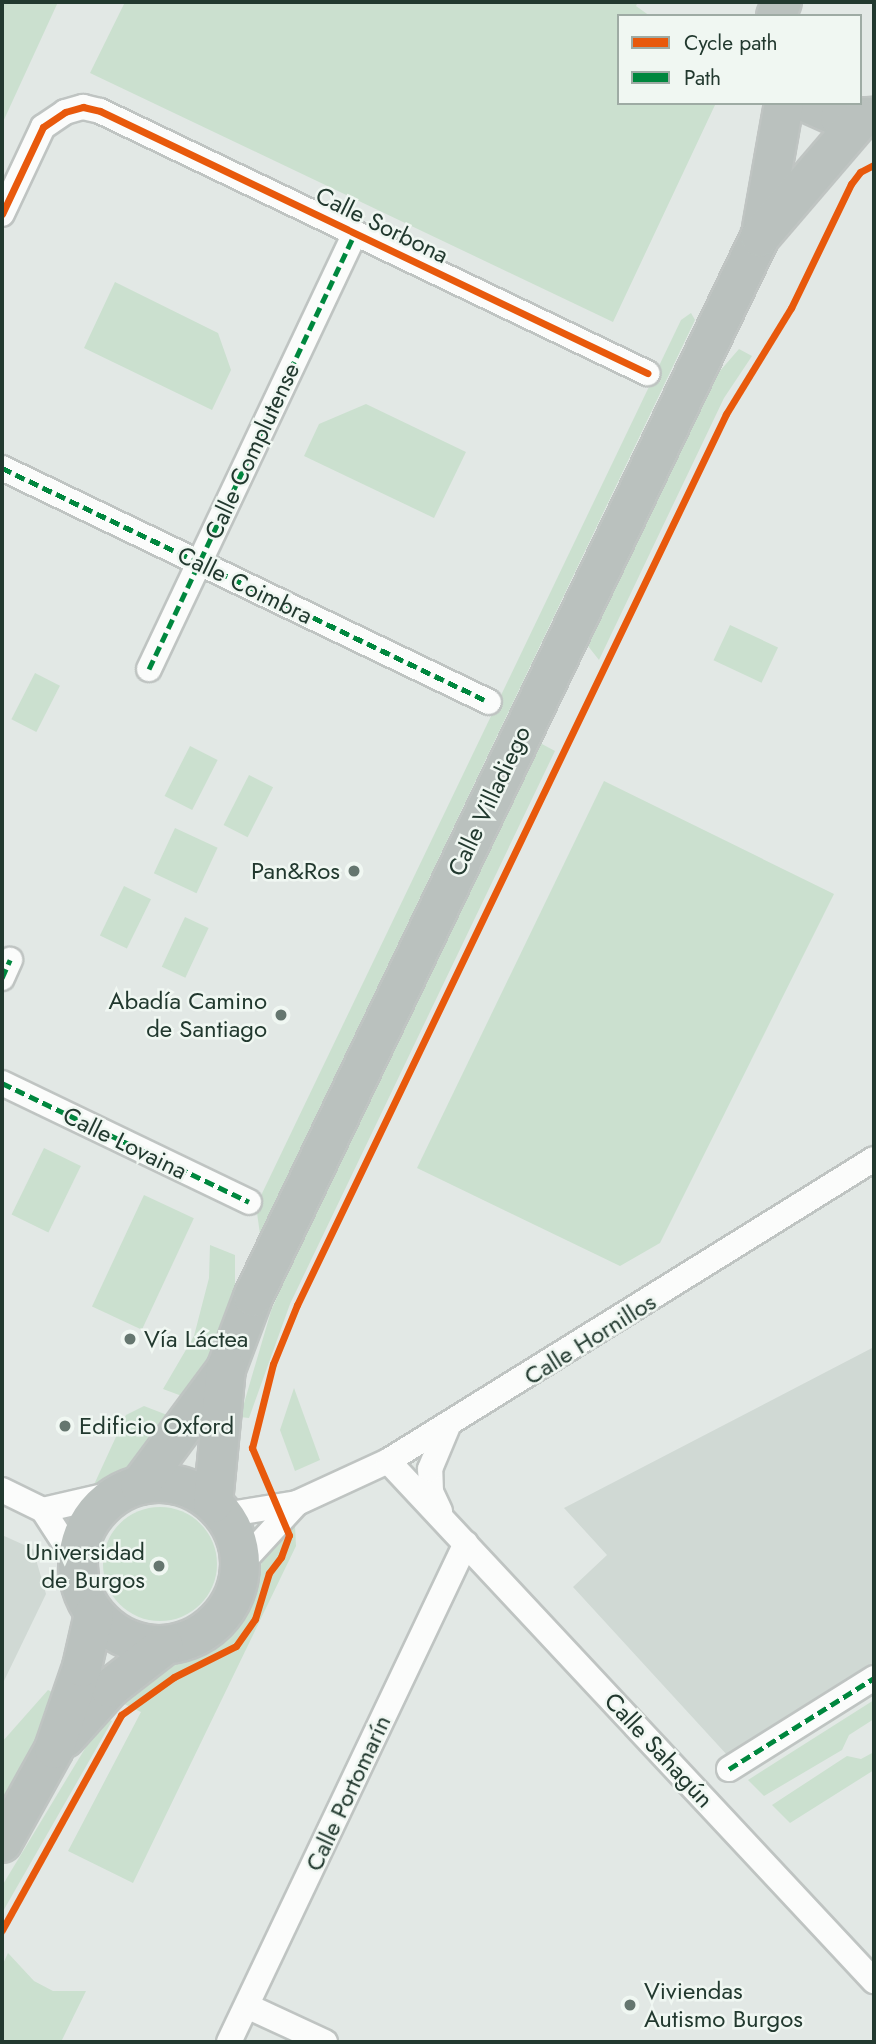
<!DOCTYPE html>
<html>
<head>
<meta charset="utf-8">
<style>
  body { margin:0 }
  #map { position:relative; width:876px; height:2044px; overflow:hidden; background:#e2e8e5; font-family:Jost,sans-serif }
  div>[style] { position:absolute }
  .built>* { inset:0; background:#d0d9d4 }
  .green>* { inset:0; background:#cbe0cf; transform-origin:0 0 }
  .round { border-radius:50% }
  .roads { filter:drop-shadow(2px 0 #bfc4c2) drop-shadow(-2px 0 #bfc4c2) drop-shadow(0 2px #bfc4c2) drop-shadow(0 -2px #bfc4c2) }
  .street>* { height:24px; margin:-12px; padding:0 12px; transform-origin:12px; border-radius:12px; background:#fbfcfb }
  .highway>* { height:38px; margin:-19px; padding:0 19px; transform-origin:19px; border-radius:19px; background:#bac1be }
  .highway>.ring { margin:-19px; padding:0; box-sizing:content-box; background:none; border:38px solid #bac1be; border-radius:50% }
  .quiet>* { height:5px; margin-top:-2.5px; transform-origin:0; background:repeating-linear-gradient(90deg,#00873e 0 10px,transparent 0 15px) }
  .cycleway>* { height:7px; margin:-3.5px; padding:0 3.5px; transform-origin:3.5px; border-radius:3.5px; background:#e8590c }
  .dots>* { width:19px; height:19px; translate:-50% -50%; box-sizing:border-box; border:4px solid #f0f7f2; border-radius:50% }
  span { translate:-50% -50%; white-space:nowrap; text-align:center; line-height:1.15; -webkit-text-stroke:5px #f0f7f2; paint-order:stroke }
  .street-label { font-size:24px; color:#22392f }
  .poi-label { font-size:24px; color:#22392f }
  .right { translate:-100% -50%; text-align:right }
  .left { translate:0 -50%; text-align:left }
  .frame { position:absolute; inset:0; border:4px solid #22392f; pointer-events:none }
  .legend { position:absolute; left:617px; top:14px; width:245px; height:91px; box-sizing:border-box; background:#f0f7f2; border:2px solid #9eaba4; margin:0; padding:9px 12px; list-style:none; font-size:21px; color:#22392f }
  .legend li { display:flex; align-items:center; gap:14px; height:35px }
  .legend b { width:35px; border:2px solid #9eaba4 }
</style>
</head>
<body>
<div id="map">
  <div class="built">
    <div style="clip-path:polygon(874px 1347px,874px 1665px,728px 1756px,573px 1587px,607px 1555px,564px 1508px)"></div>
    <div style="clip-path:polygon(2px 1535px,33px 1549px,46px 1594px,2px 1685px)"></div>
  </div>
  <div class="green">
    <div style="clip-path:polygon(2px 2px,58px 2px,2px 124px)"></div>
    <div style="clip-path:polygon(125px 2px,638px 2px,636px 6px,650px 16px,619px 16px,619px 103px,715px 105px,613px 322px,90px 73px)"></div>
    <div style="clip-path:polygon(115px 282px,218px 333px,231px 370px,212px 410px,84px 348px)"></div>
    <div style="clip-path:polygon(691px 313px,695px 320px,260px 1234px,256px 1206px,681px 320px)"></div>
    <div style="clip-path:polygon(739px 349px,752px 356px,724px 398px,599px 660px,588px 646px,590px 636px,719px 372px)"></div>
    <div style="clip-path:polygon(366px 404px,466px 452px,434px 518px,304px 456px,319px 424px)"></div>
    <div style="left:730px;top:625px;width:53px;height:39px;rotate:25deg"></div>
    <div style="left:35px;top:673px;width:28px;height:52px;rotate:27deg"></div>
    <div style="clip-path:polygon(540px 743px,555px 751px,290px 1304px,249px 1418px,240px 1417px,271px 1311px,288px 1271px)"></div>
    <div style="left:190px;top:746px;width:31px;height:56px;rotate:27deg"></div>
    <div style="left:249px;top:775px;width:27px;height:56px;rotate:27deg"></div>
    <div style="clip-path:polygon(604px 781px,834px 894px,660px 1243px,620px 1266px,417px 1168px)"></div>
    <div style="left:175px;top:828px;width:47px;height:50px;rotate:25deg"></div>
    <div style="left:124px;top:886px;width:30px;height:55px;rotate:26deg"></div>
    <div style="left:185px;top:917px;width:26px;height:55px;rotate:25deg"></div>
    <div style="left:44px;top:1148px;width:41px;height:74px;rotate:26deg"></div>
    <div style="left:144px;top:1195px;width:55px;height:123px;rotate:25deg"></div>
    <div style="clip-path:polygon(210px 1245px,235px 1255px,235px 1285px,208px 1364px,190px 1399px,163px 1389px,194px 1336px,209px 1278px)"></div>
    <div style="clip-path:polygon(294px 1388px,320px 1460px,295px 1471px,280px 1430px)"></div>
    <div style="clip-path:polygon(144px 1406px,180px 1420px,129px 1476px,109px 1487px,92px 1489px,126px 1415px)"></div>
    <div class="round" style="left:103px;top:1507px;width:114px;height:114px"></div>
    <div style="clip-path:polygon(295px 1526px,296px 1546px,133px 1883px,68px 1851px,141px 1712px,120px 1702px,172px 1662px,207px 1648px,231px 1630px,247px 1609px,262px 1562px)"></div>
    <div style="clip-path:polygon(48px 1690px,56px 1694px,45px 1722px,2px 1800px,2px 1742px)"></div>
    <div style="clip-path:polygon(874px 1700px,874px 1719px,849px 1735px,842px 1750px,764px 1796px,748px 1780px)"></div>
    <div style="clip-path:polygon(104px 1717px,112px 1721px,2px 1913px,2px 1886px)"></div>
    <div style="clip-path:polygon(874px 1752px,874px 1770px,790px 1823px,772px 1805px,847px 1756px,861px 1759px)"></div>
    <div style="clip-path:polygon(8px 1953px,34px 1981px,53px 1991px,86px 1991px,61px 2042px,2px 2042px,2px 1966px)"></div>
  </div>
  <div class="roads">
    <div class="street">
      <div style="left:2px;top:214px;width:96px;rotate:-64.8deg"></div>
      <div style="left:43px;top:127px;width:27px;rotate:-34deg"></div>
      <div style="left:65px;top:112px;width:19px;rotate:-16deg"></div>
      <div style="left:83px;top:107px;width:17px;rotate:13deg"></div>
      <div style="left:100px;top:111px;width:607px;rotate:25.59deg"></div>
      <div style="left:2px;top:468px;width:540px;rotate:25.66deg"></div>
      <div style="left:149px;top:669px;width:482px;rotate:-64.7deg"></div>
      <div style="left:2px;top:978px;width:20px;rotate:-66deg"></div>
      <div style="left:2px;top:1083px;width:274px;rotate:25.7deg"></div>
      <div style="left:388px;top:1461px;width:712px;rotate:46.94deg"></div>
      <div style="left:2px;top:1490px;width:46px;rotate:26deg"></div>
      <div style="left:43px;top:1510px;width:64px;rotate:57.1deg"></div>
      <div style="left:43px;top:1510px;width:80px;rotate:-13deg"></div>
      <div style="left:440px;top:1511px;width:21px;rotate:-115deg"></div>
      <div style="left:431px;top:1492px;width:23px;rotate:-92deg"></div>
      <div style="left:430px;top:1469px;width:47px;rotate:-67.3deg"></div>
      <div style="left:224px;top:1515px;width:74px;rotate:-9.3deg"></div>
      <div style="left:297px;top:1503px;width:100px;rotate:-24.8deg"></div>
      <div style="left:388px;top:1461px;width:572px;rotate:-31.86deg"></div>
      <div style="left:240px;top:1565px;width:84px;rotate:-47.4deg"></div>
      <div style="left:729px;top:1769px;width:171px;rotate:-32.1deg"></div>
      <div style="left:247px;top:2006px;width:86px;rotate:24.8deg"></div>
      <div style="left:229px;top:2042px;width:552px;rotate:-64.59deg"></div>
    </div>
    <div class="highway">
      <div style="left:776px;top:16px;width:15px;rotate:-67deg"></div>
      <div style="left:807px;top:103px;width:36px;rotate:24deg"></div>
      <div style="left:840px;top:118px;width:34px;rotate:-2deg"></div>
      <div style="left:762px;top:228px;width:127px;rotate:-80deg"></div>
      <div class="ring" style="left:78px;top:1483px;width:124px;height:124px"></div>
      <div style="left:140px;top:1485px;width:144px;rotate:-53.4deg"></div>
      <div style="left:226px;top:1369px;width:77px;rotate:-69.4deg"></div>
      <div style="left:253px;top:1297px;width:1175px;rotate:-64.44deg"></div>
      <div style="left:760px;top:237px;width:155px;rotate:-49.4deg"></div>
      <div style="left:213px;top:1503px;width:135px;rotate:-84.5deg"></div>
      <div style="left:65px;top:1738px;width:67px;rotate:-48deg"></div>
      <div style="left:110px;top:1688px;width:68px;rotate:-37.9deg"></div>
      <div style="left:2px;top:1843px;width:107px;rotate:-61deg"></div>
      <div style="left:54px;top:1749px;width:87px;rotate:-71.1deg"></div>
      <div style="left:82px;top:1667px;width:54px;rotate:-77.2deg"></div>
    </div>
  </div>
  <div class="quiet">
    <div style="left:2px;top:468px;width:540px;rotate:25.66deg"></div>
    <div style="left:149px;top:669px;width:482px;rotate:-64.7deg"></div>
    <div style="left:2px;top:978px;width:20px;rotate:-66deg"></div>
    <div style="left:2px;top:1083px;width:274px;rotate:25.7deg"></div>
    <div style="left:729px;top:1769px;width:171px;rotate:-32.1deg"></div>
  </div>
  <div class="cycleway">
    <div style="left:2px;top:214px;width:96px;rotate:-64.8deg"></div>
    <div style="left:43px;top:127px;width:27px;rotate:-34deg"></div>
    <div style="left:65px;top:112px;width:19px;rotate:-16deg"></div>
    <div style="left:83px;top:107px;width:17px;rotate:13deg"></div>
    <div style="left:100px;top:111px;width:607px;rotate:25.59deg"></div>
    <div style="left:2px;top:1930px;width:246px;rotate:-61deg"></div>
    <div style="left:121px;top:1715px;width:65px;rotate:-35.6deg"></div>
    <div style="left:174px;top:1677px;width:69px;rotate:-26.6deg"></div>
    <div style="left:236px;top:1646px;width:33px;rotate:-55deg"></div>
    <div style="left:255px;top:1619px;width:48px;rotate:-73.1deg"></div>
    <div style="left:269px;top:1573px;width:20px;rotate:-53deg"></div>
    <div style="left:281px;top:1557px;width:23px;rotate:-70deg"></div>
    <div style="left:289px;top:1535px;width:95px;rotate:-113deg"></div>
    <div style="left:252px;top:1448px;width:87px;rotate:-76deg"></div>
    <div style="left:273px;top:1364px;width:64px;rotate:-67.9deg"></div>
    <div style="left:297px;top:1305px;width:989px;rotate:-64.29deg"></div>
    <div style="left:726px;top:414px;width:124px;rotate:-58.5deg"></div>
    <div style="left:791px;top:308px;width:138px;rotate:-64.2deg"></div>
    <div style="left:851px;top:184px;width:15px;rotate:-53deg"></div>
    <div style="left:860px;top:172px;width:16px;rotate:-27deg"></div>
  </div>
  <div class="dots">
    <div style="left:354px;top:871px;background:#65766f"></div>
    <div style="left:281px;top:1015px;background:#65766f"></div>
    <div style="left:130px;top:1339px;background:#65766f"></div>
    <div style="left:65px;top:1426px;background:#65766f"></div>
    <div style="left:159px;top:1566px;background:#65766f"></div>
    <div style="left:630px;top:2005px;background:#65766f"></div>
  </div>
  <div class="street-label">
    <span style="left:382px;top:225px;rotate:26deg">Calle Sorbona</span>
    <span style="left:252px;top:451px;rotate:-65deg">Calle Complutense</span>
    <span style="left:245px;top:585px;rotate:26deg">Calle Coimbra</span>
    <span style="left:489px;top:801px;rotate:-65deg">Calle Villadiego</span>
    <span style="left:125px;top:1143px;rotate:26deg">Calle Lovaina</span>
    <span style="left:590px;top:1339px;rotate:-32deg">Calle Hornillos</span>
    <span style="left:659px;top:1750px;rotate:47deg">Calle Sahagún</span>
    <span style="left:348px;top:1793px;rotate:-65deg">Calle Portomarín</span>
  </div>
  <div class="poi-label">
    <span class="right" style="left:340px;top:871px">Pan&amp;Ros</span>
    <span class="right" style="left:267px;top:1015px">Abadía Camino<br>de Santiago</span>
    <span class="left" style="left:144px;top:1339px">Vía Láctea</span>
    <span class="left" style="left:79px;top:1426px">Edificio Oxford</span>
    <span class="right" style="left:145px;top:1566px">Universidad<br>de Burgos</span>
    <span class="left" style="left:644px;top:2005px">Viviendas<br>Autismo Burgos</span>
  </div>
  <div class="frame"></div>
  <ul class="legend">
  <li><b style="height:9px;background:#e8590c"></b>Cycle path</li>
  <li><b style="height:9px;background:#00873e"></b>Path</li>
  </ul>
</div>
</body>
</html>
